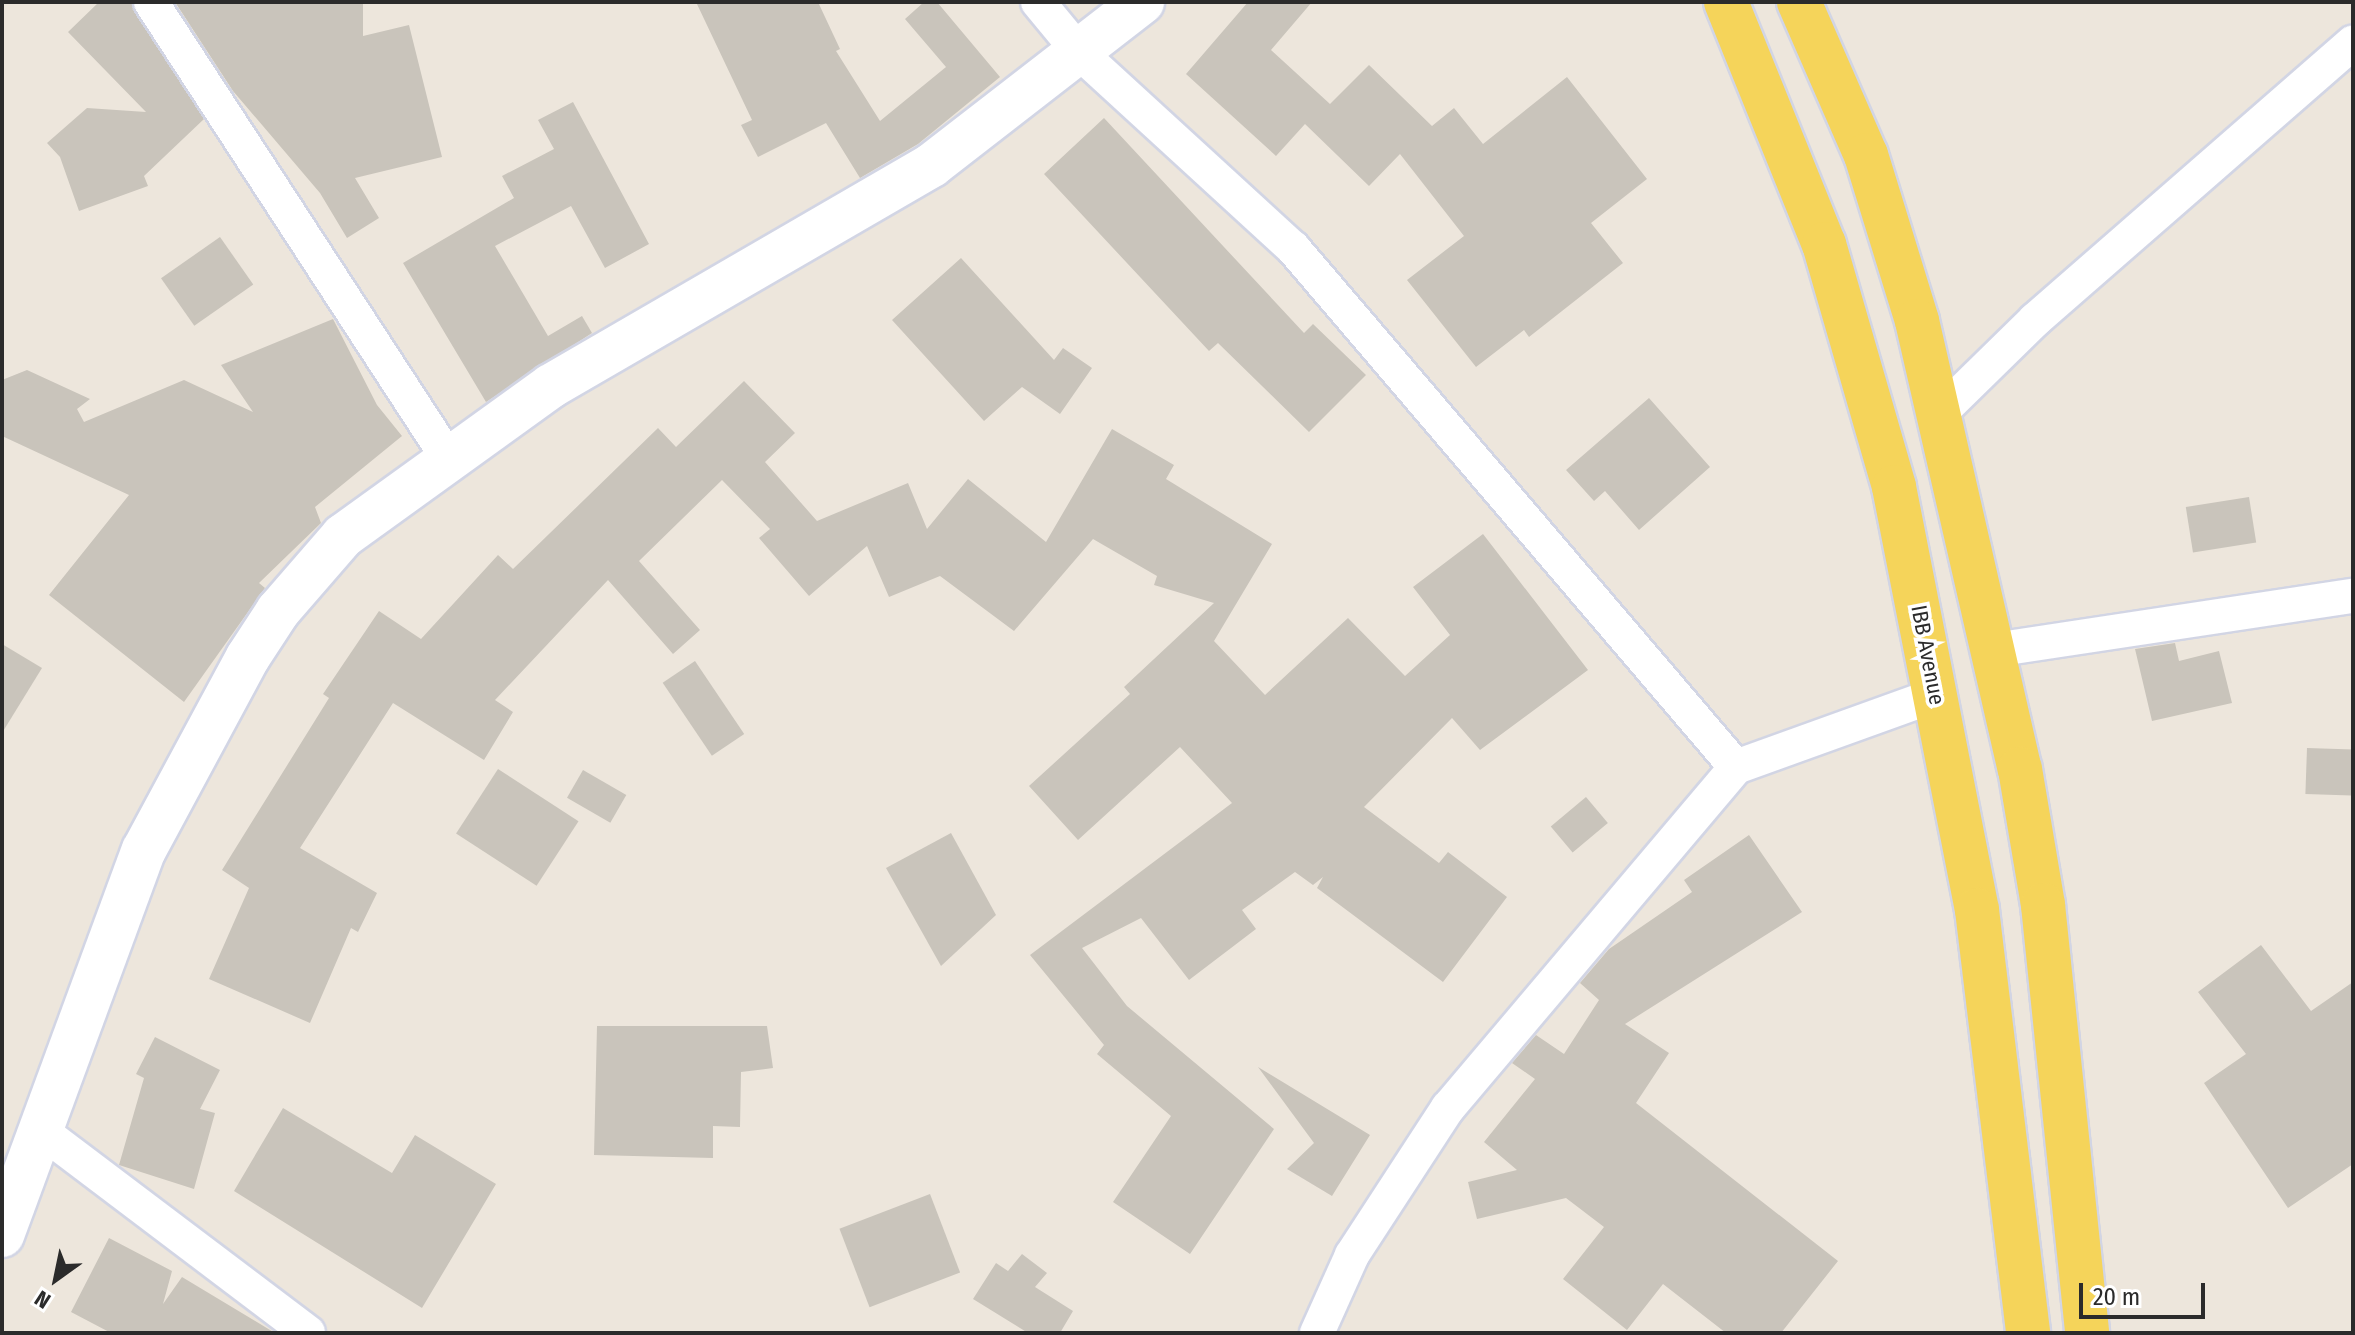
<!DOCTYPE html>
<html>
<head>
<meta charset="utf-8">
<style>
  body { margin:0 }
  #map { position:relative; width:2355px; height:1335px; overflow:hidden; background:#ede6dc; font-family:"Fira Sans Condensed",sans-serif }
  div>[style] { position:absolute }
  .building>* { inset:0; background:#c9c4bb; transform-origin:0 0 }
  .roads { filter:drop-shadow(2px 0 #d2d5e4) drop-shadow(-2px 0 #d2d5e4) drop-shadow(0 2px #d2d5e4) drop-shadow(0 -2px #d2d5e4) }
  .street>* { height:34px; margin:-17px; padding:0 17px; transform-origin:17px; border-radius:17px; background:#fff }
  .secondary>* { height:44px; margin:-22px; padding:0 22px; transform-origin:22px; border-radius:22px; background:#fff }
  .primary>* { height:44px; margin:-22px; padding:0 22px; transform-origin:22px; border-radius:22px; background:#f5d45a }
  span { translate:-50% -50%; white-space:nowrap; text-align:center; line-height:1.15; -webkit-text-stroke:7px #fff; paint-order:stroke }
  .street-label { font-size:22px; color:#2b2b2b }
  .frame { position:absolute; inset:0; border:4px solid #2b2b2b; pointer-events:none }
  .north { position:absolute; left:16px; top:1239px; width:80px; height:80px; -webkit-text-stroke:6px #fff; paint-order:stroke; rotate:213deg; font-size:22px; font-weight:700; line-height:32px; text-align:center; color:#2b2b2b }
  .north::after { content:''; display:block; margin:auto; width:28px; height:36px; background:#2b2b2b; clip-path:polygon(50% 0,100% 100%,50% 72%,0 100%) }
  .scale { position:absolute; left:2079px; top:1283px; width:126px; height:36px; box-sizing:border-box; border:4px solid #2b2b2b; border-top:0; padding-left:10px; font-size:24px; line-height:28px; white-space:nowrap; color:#2b2b2b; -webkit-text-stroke:6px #fff; paint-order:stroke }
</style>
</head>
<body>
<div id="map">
  <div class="building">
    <div style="clip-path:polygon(99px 2px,131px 2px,204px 119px,144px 176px,148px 186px,79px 211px,60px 157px,47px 143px,87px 108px,146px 112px,68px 32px)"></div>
    <div style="clip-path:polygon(175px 2px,363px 2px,363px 36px,409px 25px,442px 157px,355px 178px,379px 218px,347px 238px,320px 193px,233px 91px)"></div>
    <div style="clip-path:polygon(696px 2px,818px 2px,840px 49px,836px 51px,880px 121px,946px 67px,905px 19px,924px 2px,937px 2px,1000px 77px,918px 144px,860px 178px,826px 123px,758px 157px,741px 125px,752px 120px)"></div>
    <div style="clip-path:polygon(1248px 2px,1312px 2px,1271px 50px,1330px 104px,1369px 65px,1432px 126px,1454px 108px,1483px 144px,1567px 77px,1647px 179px,1591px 223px,1623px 263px,1529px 337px,1524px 330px,1476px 367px,1407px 280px,1464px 236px,1400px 154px,1369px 186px,1305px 124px,1276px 156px,1186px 74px)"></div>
    <div style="clip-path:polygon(573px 102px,649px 244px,605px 268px,571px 206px,495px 246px,548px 336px,582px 316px,592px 333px,486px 402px,403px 263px,514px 198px,502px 176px,554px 149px,538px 120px)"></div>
    <div style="clip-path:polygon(1104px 118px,1304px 333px,1313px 324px,1366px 375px,1309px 432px,1218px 343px,1209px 351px,1044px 174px)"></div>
    <div style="left:220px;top:237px;width:58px;height:72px;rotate:55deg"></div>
    <div style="clip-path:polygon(961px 258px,1054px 360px,1063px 348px,1092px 368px,1060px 414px,1022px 387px,984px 421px,892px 320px)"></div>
    <div style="clip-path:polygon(333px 319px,377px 405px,402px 436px,315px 507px,321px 523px,259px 583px,265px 588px,184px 702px,49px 595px,129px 495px,2px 436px,2px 380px,27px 370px,90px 399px,77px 409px,84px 422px,184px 380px,253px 412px,221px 365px)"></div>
    <div style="clip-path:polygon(744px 381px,795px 433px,765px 462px,817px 521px,908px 483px,927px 529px,968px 479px,1046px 542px,1112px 429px,1174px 465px,1166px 479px,1272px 544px,1214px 641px,1265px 695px,1348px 618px,1405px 676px,1450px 635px,1413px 587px,1483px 534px,1588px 670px,1480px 750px,1452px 718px,1364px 807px,1439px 863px,1448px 852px,1507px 897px,1443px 982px,1317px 888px,1323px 877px,1313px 885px,1295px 872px,1242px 910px,1256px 929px,1189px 980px,1141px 918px,1082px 948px,1127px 1006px,1274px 1129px,1190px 1254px,1113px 1202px,1171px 1116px,1097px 1054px,1104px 1045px,1030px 955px,1232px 803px,1180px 747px,1078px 840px,1029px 786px,1130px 694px,1124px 687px,1214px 603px,1154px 585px,1157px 576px,1093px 539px,1014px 631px,940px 576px,889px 597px,867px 546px,809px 596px,759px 538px,770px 529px,722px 480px,639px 561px,700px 630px,673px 654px,608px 580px,495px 700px,513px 712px,484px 760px,393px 703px,300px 848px,377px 893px,358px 932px,351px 928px,310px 1023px,209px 979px,249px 888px,222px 870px,329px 698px,323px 694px,379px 611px,421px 639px,498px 555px,513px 569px,658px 428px,676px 447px)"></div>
    <div style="clip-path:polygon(1649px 398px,1710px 467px,1639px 530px,1605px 491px,1594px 501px,1566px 470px)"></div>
    <div style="left:2249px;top:497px;width:46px;height:64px;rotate:81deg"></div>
    <div style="clip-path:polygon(2175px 643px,2179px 661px,2219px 651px,2232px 703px,2152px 721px,2135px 649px)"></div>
    <div style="clip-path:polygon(2px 644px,42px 668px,2px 733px)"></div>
    <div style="left:695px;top:661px;width:88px;height:39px;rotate:56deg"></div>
    <div style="left:2307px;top:748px;width:46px;height:46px;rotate:2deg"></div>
    <div style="left:498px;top:769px;width:96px;height:77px;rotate:33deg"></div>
    <div style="left:583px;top:770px;width:50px;height:32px;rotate:30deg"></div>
    <div style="left:1586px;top:797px;width:34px;height:46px;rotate:50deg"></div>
    <div style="clip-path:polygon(951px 833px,996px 915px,941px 966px,886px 868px)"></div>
    <div style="clip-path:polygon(1749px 835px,1802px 912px,1625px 1024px,1669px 1053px,1636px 1103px,1838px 1261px,1781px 1333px,1726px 1333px,1663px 1284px,1627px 1330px,1563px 1279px,1604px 1227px,1566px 1198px,1477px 1219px,1468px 1182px,1517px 1170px,1484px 1142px,1535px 1079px,1512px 1063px,1536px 1035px,1564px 1054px,1599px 1000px,1580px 983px,1609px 949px,1692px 892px,1684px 880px)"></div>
    <div style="clip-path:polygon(2261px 945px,2311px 1011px,2353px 982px,2353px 1164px,2288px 1208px,2204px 1083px,2246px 1054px,2198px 992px)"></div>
    <div style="clip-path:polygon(597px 1026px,767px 1026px,773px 1068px,741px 1072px,740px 1127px,713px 1126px,713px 1158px,594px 1155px)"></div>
    <div style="clip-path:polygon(155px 1037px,220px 1070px,200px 1109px,215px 1113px,194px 1189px,119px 1165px,144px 1078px,136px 1074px)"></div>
    <div style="clip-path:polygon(1258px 1067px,1370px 1135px,1332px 1196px,1287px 1169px,1314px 1143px)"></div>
    <div style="clip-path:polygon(283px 1108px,392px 1173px,415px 1135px,496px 1184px,422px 1308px,234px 1191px)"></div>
    <div style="left:930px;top:1194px;width:84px;height:97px;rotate:69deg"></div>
    <div style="clip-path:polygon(109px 1238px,172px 1271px,163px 1304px,182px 1277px,275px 1333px,111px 1333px,71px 1312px)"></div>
    <div style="clip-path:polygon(1022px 1254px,1047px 1273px,1035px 1287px,1073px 1311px,1060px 1333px,1028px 1333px,973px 1299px,996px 1263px,1008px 1271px)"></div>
  </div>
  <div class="roads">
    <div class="street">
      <div style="left:151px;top:2px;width:544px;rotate:56.92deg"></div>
      <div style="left:1038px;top:2px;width:66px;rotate:50.5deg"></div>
      <div style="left:1080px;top:53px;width:289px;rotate:42.5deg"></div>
      <div style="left:1293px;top:248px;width:682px;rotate:49.52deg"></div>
      <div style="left:1939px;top:414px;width:134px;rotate:-44.4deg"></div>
      <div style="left:2035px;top:320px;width:422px;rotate:-41.1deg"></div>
      <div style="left:1994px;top:650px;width:363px;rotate:-8.6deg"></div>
      <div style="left:40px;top:1130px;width:336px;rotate:37.1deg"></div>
      <div style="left:1317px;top:1333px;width:85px;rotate:-65.8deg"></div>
      <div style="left:1352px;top:1255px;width:176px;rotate:-56.9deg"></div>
      <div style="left:1448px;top:1108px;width:446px;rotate:-49.8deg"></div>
      <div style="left:1736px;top:767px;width:213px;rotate:-19.8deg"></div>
    </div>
    <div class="secondary">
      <div style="left:2px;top:1235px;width:410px;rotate:-69.8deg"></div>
      <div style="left:144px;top:850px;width:219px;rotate:-61.7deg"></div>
      <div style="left:248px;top:657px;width:55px;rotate:-56.9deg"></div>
      <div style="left:278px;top:611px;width:99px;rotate:-49.1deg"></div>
      <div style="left:343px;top:536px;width:256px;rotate:-35.8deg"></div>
      <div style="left:551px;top:386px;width:440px;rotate:-30.1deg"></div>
      <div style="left:932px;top:165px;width:266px;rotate:-37.8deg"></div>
    </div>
    <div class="primary">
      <div style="left:1726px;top:2px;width:261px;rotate:68deg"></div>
      <div style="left:1824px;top:244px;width:253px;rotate:73.9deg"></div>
      <div style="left:1894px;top:487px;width:431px;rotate:78.9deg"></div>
      <div style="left:1977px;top:910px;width:426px;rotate:83.1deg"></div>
      <div style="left:1799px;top:2px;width:167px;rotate:66.4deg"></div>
      <div style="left:1866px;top:155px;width:174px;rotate:72.9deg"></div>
      <div style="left:1917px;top:321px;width:460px;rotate:77.1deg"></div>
      <div style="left:2020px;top:769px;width:138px;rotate:80.4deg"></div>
      <div style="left:2043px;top:905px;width:430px;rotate:84.1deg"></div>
    </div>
  </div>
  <div class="street-label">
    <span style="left:1928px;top:655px;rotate:79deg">IBB Avenue</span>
  </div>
  <div class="frame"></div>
  <div class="north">N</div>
  <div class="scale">20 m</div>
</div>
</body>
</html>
